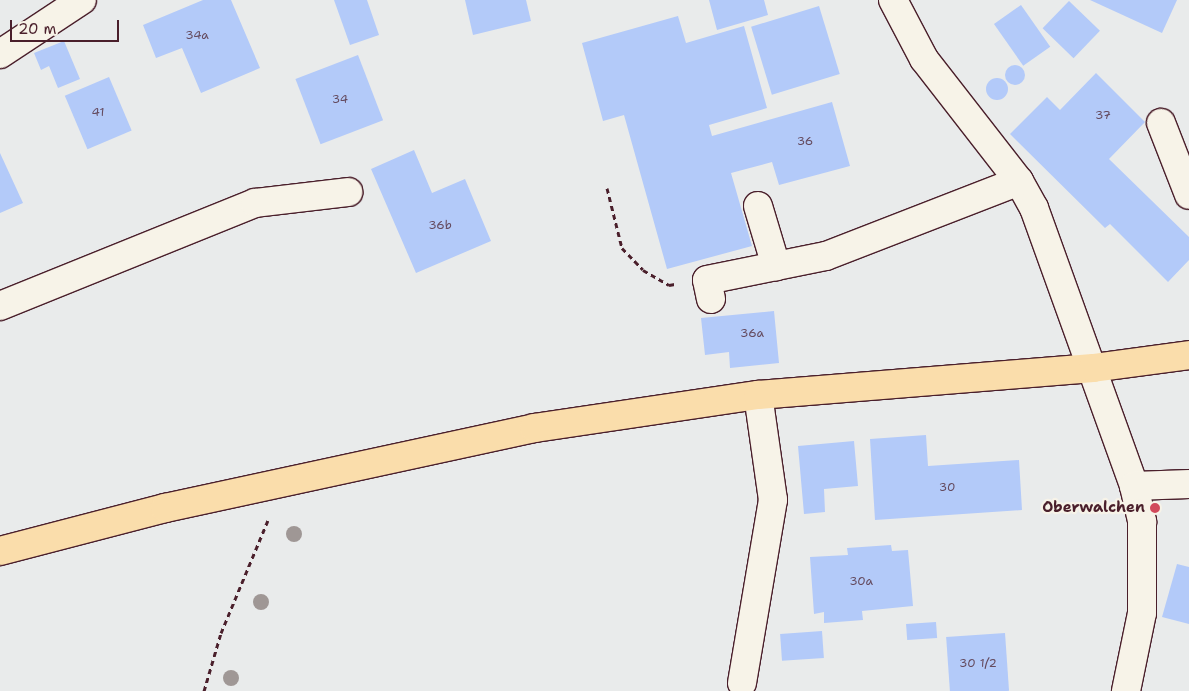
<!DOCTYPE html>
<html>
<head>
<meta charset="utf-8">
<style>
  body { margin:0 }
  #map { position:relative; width:1189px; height:691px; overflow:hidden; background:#e9ebeb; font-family:"Shantell Sans",sans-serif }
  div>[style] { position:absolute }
  .building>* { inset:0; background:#b3caf9; transform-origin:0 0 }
  .round { border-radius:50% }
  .path>* { height:3px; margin-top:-1.5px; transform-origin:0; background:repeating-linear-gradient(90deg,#4a1f2b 0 5px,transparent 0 9px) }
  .roads { filter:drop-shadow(1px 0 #4a1f2b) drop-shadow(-1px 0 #4a1f2b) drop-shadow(0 1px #4a1f2b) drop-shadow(0 -1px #4a1f2b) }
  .minor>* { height:28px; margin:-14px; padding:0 14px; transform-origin:14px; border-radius:14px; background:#f7f3e8 }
  .major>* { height:28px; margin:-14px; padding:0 14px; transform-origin:14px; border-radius:14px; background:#faddab }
  .trees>* { width:16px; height:16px; margin:-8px; border-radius:50%; background:#9f9795 }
  .dots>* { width:14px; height:14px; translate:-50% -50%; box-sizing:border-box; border:2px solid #f7f3e8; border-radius:50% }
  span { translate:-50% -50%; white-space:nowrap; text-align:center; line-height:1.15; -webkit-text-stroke:4.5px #f7f3e8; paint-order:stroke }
  .number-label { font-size:12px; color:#644a5e }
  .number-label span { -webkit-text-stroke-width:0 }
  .poi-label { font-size:15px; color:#4a1f2b; font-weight:700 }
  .right { translate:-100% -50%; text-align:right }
  .scale { position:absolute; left:10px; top:20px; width:109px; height:22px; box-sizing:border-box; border:2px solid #4a1f2b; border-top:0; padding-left:6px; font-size:15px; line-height:18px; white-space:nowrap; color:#4a1f2b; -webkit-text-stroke:4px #f7f3e8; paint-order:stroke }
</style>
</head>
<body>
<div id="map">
  <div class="building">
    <div style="clip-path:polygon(203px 0,231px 0,260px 68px,201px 93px,182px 48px,156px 58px,143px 25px)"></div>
    <div style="clip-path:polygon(334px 0,367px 0,379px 35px,350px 45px)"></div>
    <div style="clip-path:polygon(465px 0,526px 0,531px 21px,473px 35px)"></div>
    <div style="clip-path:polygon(709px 0,764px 0,768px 15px,717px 30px)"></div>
    <div style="clip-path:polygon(1090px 0,1177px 0,1162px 33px)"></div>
    <div style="left:1069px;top:1px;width:43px;height:38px;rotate:44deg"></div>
    <div style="left:1021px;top:5px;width:51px;height:33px;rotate:55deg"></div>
    <div style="left:819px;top:6px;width:71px;height:71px;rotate:73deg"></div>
    <div style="clip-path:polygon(678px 16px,686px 43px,744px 26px,767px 108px,709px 125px,712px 136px,832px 102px,850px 166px,779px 185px,772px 162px,731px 173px,752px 246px,667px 269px,624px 115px,603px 121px,582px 43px)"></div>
    <div style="clip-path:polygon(64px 41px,80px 79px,58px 88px,49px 66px,41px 70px,34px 53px)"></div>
    <div style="left:358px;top:55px;width:70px;height:67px;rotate:69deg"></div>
    <div class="round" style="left:1005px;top:65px;width:20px;height:20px"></div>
    <div style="clip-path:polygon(1096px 73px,1145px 122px,1109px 159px,1189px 237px,1189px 260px,1168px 282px,1110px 224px,1105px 228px,1010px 134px,1047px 97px,1060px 110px)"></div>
    <div style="left:109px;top:77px;width:58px;height:48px;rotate:67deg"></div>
    <div class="round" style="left:986px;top:78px;width:22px;height:22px"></div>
    <div style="clip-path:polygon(414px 150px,432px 193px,465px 179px,491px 241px,416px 273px,371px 169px)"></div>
    <div style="clip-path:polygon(0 153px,23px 203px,0 213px)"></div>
    <div style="clip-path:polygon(774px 311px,779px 363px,730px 368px,729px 352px,705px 355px,701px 318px)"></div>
    <div style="clip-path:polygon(926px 435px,928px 466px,1019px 460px,1022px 510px,875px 520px,870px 439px)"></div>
    <div style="clip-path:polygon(854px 441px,858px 486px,824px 489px,825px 512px,804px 514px,798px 446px)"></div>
    <div style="clip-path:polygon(891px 545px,892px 551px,908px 550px,913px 606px,862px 611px,863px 620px,824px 623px,824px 612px,814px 614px,810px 557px,848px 555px,847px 548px)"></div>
    <div style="clip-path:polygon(1177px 564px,1189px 567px,1189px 624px,1162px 617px)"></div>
    <div style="left:936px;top:622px;width:16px;height:30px;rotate:86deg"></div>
    <div style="left:822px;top:631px;width:27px;height:42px;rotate:86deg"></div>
    <div style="left:1005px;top:633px;width:58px;height:59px;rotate:86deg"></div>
  </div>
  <div class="path">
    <div style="left:607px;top:188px;width:62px;rotate:76deg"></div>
    <div style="left:622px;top:248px;width:30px;rotate:46deg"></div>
    <div style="left:643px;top:270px;width:30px;rotate:30deg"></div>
    <div style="left:669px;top:285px;width:6px;rotate:-9deg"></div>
    <div style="left:204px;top:691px;width:60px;rotate:-73.7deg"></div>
    <div style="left:221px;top:633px;width:122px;rotate:-67.4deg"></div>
  </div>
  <div class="roads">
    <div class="minor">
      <div style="left:893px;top:0;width:67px;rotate:62.3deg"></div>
      <div style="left:924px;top:59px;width:155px;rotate:52.1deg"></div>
      <div style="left:1019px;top:181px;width:31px;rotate:61deg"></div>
      <div style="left:1034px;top:208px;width:295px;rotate:70.2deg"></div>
      <div style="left:1134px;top:486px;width:37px;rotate:77deg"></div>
      <div style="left:1142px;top:522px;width:91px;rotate:90deg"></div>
      <div style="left:1142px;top:613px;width:80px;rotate:101.6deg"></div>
      <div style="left:0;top:54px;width:98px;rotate:-33.4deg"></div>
      <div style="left:1161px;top:123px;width:77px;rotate:68.7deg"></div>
      <div style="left:758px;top:206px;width:63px;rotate:73.3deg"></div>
      <div style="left:711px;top:299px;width:19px;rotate:-102deg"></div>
      <div style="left:707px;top:280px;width:121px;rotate:-11.4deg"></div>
      <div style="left:826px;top:256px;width:207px;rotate:-21.2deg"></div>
      <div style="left:0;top:306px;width:275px;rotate:-22deg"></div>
      <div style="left:255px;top:203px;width:94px;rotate:-6.7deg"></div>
      <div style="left:1134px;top:486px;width:55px;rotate:-2.1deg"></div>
      <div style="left:742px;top:683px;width:186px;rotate:-80.4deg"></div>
      <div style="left:773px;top:500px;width:106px;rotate:-98.1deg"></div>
    </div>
    <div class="major">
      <div style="left:0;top:551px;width:171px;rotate:-14.6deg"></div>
      <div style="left:165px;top:508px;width:378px;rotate:-12.2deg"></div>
      <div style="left:534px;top:428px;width:226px;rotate:-8.4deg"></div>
      <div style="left:758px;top:395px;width:336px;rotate:-4.6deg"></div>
      <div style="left:1093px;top:368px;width:97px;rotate:-7.7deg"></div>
    </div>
  </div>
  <div class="trees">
    <div style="left:294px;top:534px"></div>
    <div style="left:261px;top:602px"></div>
    <div style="left:231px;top:678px"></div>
  </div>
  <div class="dots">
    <div style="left:1155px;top:508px;background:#d1495b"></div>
  </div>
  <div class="number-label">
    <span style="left:197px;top:36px">34a</span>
    <span style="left:340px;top:100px">34</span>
    <span style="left:98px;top:113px">41</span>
    <span style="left:1103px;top:116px">37</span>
    <span style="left:805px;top:142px">36</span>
    <span style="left:440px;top:226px">36b</span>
    <span style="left:752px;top:334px">36a</span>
    <span style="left:947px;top:488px">30</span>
    <span style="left:861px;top:582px">30a</span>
    <span style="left:978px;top:664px">30 1/2</span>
  </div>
  <div class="poi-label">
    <span class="right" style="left:1145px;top:508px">Oberwalchen</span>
  </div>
  <div class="scale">20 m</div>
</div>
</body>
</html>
